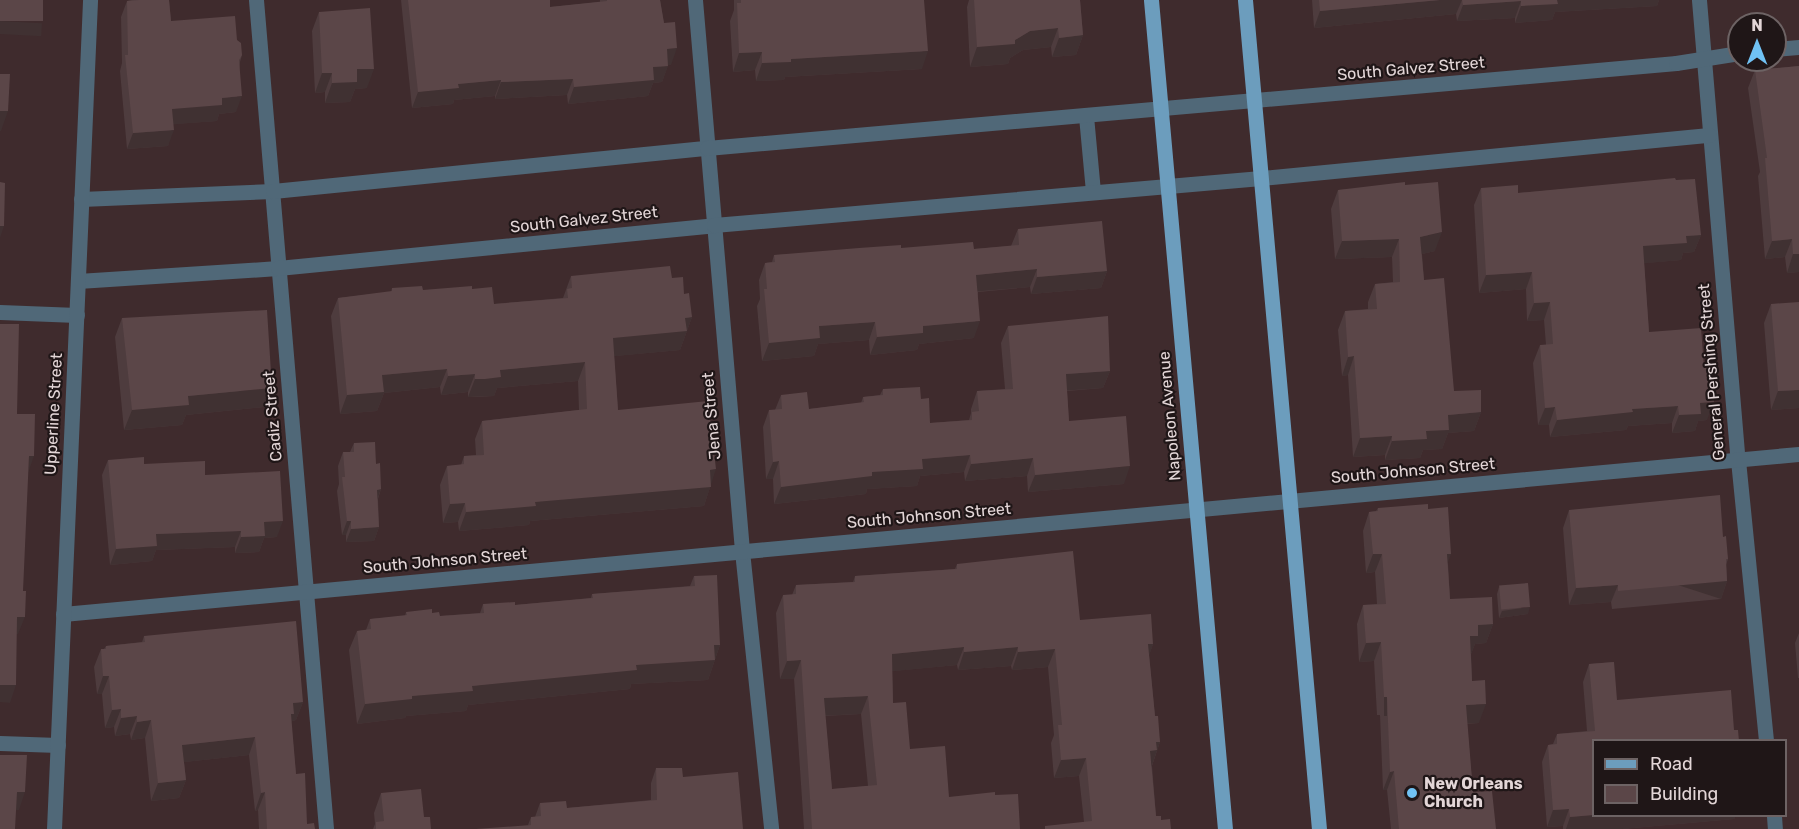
<!DOCTYPE html>
<html>
<head>
<meta charset="utf-8">
<style>
  body { margin:0 }
  #map { position:relative; width:1799px; height:829px; overflow:hidden; background:#3f2b2d; font-family:Rubik,sans-serif }
  div>[style] { position:absolute }
  .minor>* { height:15px; margin:-7.5px; padding:0 7.5px; transform-origin:7.5px; border-radius:7.5px; background:#506878 }
  .major>* { height:15px; margin:-7.5px; padding:0 7.5px; transform-origin:7.5px; border-radius:7.5px; background:#6c9dbd }
  .wall>* { inset:0; background:#4e3c3e }
  .shaded-wall>* { inset:0; background:#403132; transform-origin:0 0 }
  .building>* { inset:0; background:#5b4648; transform-origin:0 0 }
  .dots>* { width:16px; height:16px; translate:-50% -50%; box-sizing:border-box; border:3px solid #1f1617; border-radius:50% }
  span { translate:-50% -50%; white-space:nowrap; text-align:center; line-height:1.15; -webkit-text-stroke:4.5px #1f1617; paint-order:stroke }
  .street-label { font-size:16px; color:#e3d6d7 }
  .poi-label { font-size:16px; color:#e3d6d7; font-weight:700 }
  .left { translate:0 -50%; text-align:left }
  .legend { position:absolute; left:1592px; top:739px; width:195px; height:78px; box-sizing:border-box; background:#1f1617; border:2px solid #6d6364; margin:0; padding:8px 10px; list-style:none; font-size:18px; color:#e3d6d7 }
  .legend li { display:flex; align-items:center; gap:12px; height:30px }
  .legend b { width:30px; border:2px solid #6d6364 }
  .north { position:absolute; left:1727px; top:12px; width:60px; height:60px; box-sizing:border-box; background:#1f1617; border:2px solid #6d6364; border-radius:50%; rotate:0deg; font-size:16px; font-weight:700; line-height:24px; text-align:center; color:#e3d6d7 }
  .north::after { content:''; display:block; margin:auto; width:21px; height:27px; background:#70c2f4; clip-path:polygon(50% 0,100% 100%,50% 72%,0 100%) }
</style>
</head>
<body>
<div id="map">
  <div class="minor">
    <div style="left:256px;top:0;width:832px;rotate:85.17deg"></div>
    <div style="left:695px;top:0;width:553px;rotate:85.12deg"></div>
    <div style="left:742px;top:551px;width:280px;rotate:84deg"></div>
    <div style="left:1699px;top:0;width:462px;rotate:85.2deg"></div>
    <div style="left:1738px;top:460px;width:281px;rotate:84.3deg"></div>
    <div style="left:1775px;top:49px;width:24px;rotate:-5deg"></div>
    <div style="left:1086px;top:116px;width:76px;rotate:84.7deg"></div>
    <div style="left:81px;top:199px;width:192px;rotate:-2.4deg"></div>
    <div style="left:273px;top:191px;width:436px;rotate:-5.7deg"></div>
    <div style="left:707px;top:148px;width:973px;rotate:-5.01deg"></div>
    <div style="left:1676px;top:63px;width:64px;rotate:-9deg"></div>
    <div style="left:78px;top:281px;width:200px;rotate:-3.7deg"></div>
    <div style="left:278px;top:268px;width:438px;rotate:-5.6deg"></div>
    <div style="left:714px;top:225px;width:549px;rotate:-4.91deg"></div>
    <div style="left:1261px;top:178px;width:450px;rotate:-5.5deg"></div>
    <div style="left:0;top:312px;width:77px;rotate:2.2deg"></div>
    <div style="left:63px;top:614px;width:1743px;rotate:-5.27deg"></div>
    <div style="left:0;top:743px;width:58px;rotate:2deg"></div>
    <div style="left:1774px;top:816px;width:13px;rotate:86deg"></div>
    <div style="left:54px;top:829px;width:830px;rotate:-87.51deg"></div>
  </div>
  <div class="major">
    <div style="left:1151px;top:0;width:832px;rotate:84.9deg"></div>
    <div style="left:1245px;top:0;width:832px;rotate:84.9deg"></div>
  </div>
  <div class="wall">
    <div style="clip-path:polygon(132px 0,169px 0,171px 21px,237px 40px,242px 55px,240px 62px,236px 112px,219px 114px,217px 121px,173px 124px,168px 146px,127px 149px,120px 71px,122px 63px,121px 17px,127px 1px)"></div>
    <div style="clip-path:polygon(401px 0,550px 0,550px 7px,600px 2px,600px 0,660px 0,671px 65px,668px 65px,662px 82px,653px 83px,648px 96px,568px 104px,567px 95px,495px 99px,495px 96px,454px 100px,453px 104px,412px 108px)"></div>
    <div style="clip-path:polygon(734px 0,924px 0,922px 69px,785px 77px,784px 80px,756px 81px,755px 70px,733px 72px,730px 21px,734px 10px)"></div>
    <div style="clip-path:polygon(969px 0,1080px 0,1083px 35px,1076px 55px,1052px 57px,1051px 47px,1023px 50px,1010px 58px,1008px 64px,970px 67px,967px 7px)"></div>
    <div style="clip-path:polygon(1312px 0,1659px 0,1657px 6px,1555px 12px,1552px 20px,1515px 23px,1515px 18px,1457px 21px,1456px 14px,1314px 28px)"></div>
    <div style="clip-path:polygon(319px 12px,367px 88px,355px 89px,350px 102px,325px 103px,325px 92px,315px 93px,312px 31px)"></div>
    <div style="clip-path:polygon(1799px 66px,1799px 272px,1787px 273px,1785px 257px,1765px 259px,1758px 176px,1760px 172px,1748px 88px,1755px 70px)"></div>
    <div style="clip-path:polygon(1676px 180px,1701px 235px,1694px 252px,1683px 253px,1681px 260px,1644px 263px,1649px 332px,1707px 420px,1698px 421px,1695px 431px,1672px 433px,1672px 423px,1628px 426px,1626px 430px,1550px 437px,1549px 425px,1538px 425px,1533px 363px,1540px 345px,1546px 345px,1544px 320px,1527px 321px,1526px 289px,1479px 293px,1474px 205px,1481px 188px,1518px 193px)"></div>
    <div style="clip-path:polygon(1405px 185px,1435px 251px,1422px 254px,1424px 280px,1454px 391px,1481px 412px,1474px 431px,1448px 433px,1442px 449px,1423px 450px,1420px 458px,1385px 460px,1385px 455px,1353px 457px,1348px 375px,1342px 376px,1338px 330px,1345px 311px,1368px 309px,1368px 302px,1375px 284px,1393px 282px,1392px 257px,1335px 259px,1331px 209px,1338px 190px)"></div>
    <div style="clip-path:polygon(1018px 229px,1107px 271px,1101px 288px,1031px 294px,1030px 287px,978px 292px,974px 338px,919px 344px,917px 350px,870px 355px,869px 340px,818px 344px,814px 356px,762px 361px,757px 306px,760px 299px,759px 280px,765px 263px,772px 262px,774px 255px,901px 248px,974px 249px,1011px 246px)"></div>
    <div style="clip-path:polygon(571px 276px,672px 278px,684px 294px,692px 317px,680px 350px,614px 356px,618px 410px,711px 484px,704px 506px,530px 521px,529px 525px,459px 531px,458px 522px,443px 523px,440px 485px,447px 466px,461px 465px,464px 456px,476px 455px,475px 439px,482px 421px,579px 410px,578px 381px,497px 388px,494px 396px,478px 397px,468px 397px,468px 392px,441px 395px,440px 387px,384px 393px,377px 411px,340px 414px,331px 316px,338px 298px,391px 292px,392px 288px,423px 290px,472px 289px,494px 304px,563px 298px)"></div>
    <div style="clip-path:polygon(1771px 304px,1799px 408px,1771px 410px,1764px 323px)"></div>
    <div style="clip-path:polygon(122px 318px,264px 407px,186px 415px,182px 425px,124px 430px,115px 337px)"></div>
    <div style="clip-path:polygon(1008px 326px,1110px 371px,1103px 388px,1067px 391px,1069px 421px,1124px 484px,1028px 492px,1027px 476px,965px 481px,964px 472px,920px 476px,917px 486px,867px 489px,866px 494px,774px 504px,773px 479px,766px 479px,763px 427px,769px 410px,775px 410px,781px 395px,809px 409px,861px 403px,863px 397px,880px 395px,883px 389px,921px 399px,930px 423px,969px 420px,971px 413px,971px 409px,977px 391px,1005px 389px,1001px 343px)"></div>
    <div style="clip-path:polygon(354px 443px,376px 464px,381px 489px,378px 499px,379px 527px,374px 541px,346px 542px,346px 535px,342px 535px,337px 491px,339px 484px,338px 466px,343px 452px,350px 452px)"></div>
    <div style="clip-path:polygon(108px 460px,144px 464px,205px 475px,277px 537px,264px 538px,259px 552px,235px 553px,235px 547px,156px 550px,152px 561px,110px 565px,102px 475px)"></div>
    <div style="clip-path:polygon(1378px 508px,1428px 509px,1448px 564px,1450px 599px,1493px 624px,1486px 643px,1475px 644px,1471px 654px,1472px 681px,1479px 723px,1467px 724px,1473px 792px,1496px 829px,1391px 829px,1387px 790px,1383px 790px,1380px 715px,1377px 715px,1374px 661px,1359px 662px,1357px 624px,1363px 605px,1377px 604px,1375px 572px,1366px 573px,1363px 531px,1369px 512px,1376px 511px)"></div>
    <div style="clip-path:polygon(1569px 510px,1723px 537px,1728px 559px,1726px 565px,1727px 581px,1721px 599px,1612px 609px,1611px 602px,1569px 605px,1563px 528px)"></div>
    <div style="clip-path:polygon(evenodd,957px 564px,1080px 620px,1153px 644px,1149px 655px,1155px 716px,1160px 742px,1152px 766px,1156px 816px,1171px 829px,1084px 822px,1079px 776px,1054px 778px,1051px 743px,1054px 735px,1048px 667px,1012px 670px,1011px 666px,958px 670px,957px 665px,892px 671px,893px 703px,910px 749px,949px 797px,995px 795px,1020px 829px,804px 829px,794px 679px,780px 679px,776px 613px,783px 595px,792px 595px,796px 585px,853px 582px,855px 576px,955px 569px,957px 564px,861px 714px,868px 786px,832px 789px,825px 716px,861px 714px)"></div>
    <div style="clip-path:polygon(694px 576px,720px 645px,708px 680px,631px 684px,630px 689px,468px 705px,466px 711px,406px 716px,405px 718px,357px 724px,349px 650px,357px 631px,366px 630px,370px 619px,405px 616px,406px 612px,432px 613px,440px 616px,480px 613px,483px 604px,515px 605px,591px 598px,592px 594px,690px 586px)"></div>
    <div style="clip-path:polygon(1499px 587px,1528px 614px,1499px 618px,1497px 594px)"></div>
    <div style="clip-path:polygon(1799px 633px,1799px 678px,1798px 678px,1795px 643px)"></div>
    <div style="clip-path:polygon(144px 636px,303px 702px,296px 720px,292px 721px,291px 722px,296px 774px,307px 824px,315px 829px,259px 829px,258px 810px,255px 811px,249px 755px,184px 762px,186px 780px,179px 798px,151px 801px,145px 738px,131px 740px,130px 734px,115px 736px,114px 727px,105px 728px,102px 694px,97px 694px,94px 667px,101px 649px,104px 649px,106px 646px,142px 642px)"></div>
    <div style="clip-path:polygon(1614px 662px,1593px 816px,1736px 816px,1734px 819px,1622px 829px,1563px 829px,1563px 826px,1547px 827px,1542px 762px,1548px 745px,1553px 744px,1557px 734px,1587px 731px,1583px 682px,1589px 664px)"></div>
    <div style="clip-path:polygon(656px 768px,683px 777px,743px 829px,528px 825px,531px 817px,535px 817px,540px 803px,567px 808px,651px 800px,651px 783px)"></div>
    <div style="clip-path:polygon(381px 793px,424px 817px,431px 829px,373px 829px,375px 824px,374px 813px)"></div>
  </div>
  <div class="shaded-wall">
    <div style="clip-path:polygon(1440px 0,1462px 0,1456px 14px,1314px 28px,1320px 11px)"></div>
    <div style="clip-path:polygon(1556px 0,1659px 0,1657px 6px,1555px 12px,1552px 20px,1515px 23px,1521px 6px)"></div>
    <div style="clip-path:polygon(1521px 1px,1515px 18px,1457px 21px,1463px 5px)"></div>
    <div style="left:0;top:21px;width:42px;height:13px;rotate:3deg"></div>
    <div style="clip-path:polygon(1058px 28px,1051px 47px,1023px 50px,1010px 58px,1008px 64px,970px 67px,977px 47px,1015px 40px,1030px 31px)"></div>
    <div style="clip-path:polygon(1083px 35px,1076px 55px,1052px 57px,1059px 38px)"></div>
    <div style="clip-path:polygon(677px 48px,671px 65px,661px 66px,667px 49px)"></div>
    <div style="clip-path:polygon(928px 51px,922px 69px,785px 77px,784px 80px,756px 81px,762px 63px,791px 59px)"></div>
    <div style="clip-path:polygon(762px 52px,755px 70px,733px 72px,739px 53px)"></div>
    <div style="clip-path:polygon(668px 66px,662px 82px,653px 83px,648px 96px,568px 104px,574px 87px,653px 67px)"></div>
    <div style="clip-path:polygon(357px 69px,374px 69px,367px 88px,355px 89px,350px 102px,325px 103px,332px 83px)"></div>
    <div style="clip-path:polygon(322px 73px,332px 73px,325px 92px,315px 93px)"></div>
    <div style="clip-path:polygon(573px 79px,567px 95px,495px 99px,501px 82px)"></div>
    <div style="clip-path:polygon(501px 80px,495px 96px,454px 100px,453px 104px,412px 108px,418px 92px,458px 84px)"></div>
    <div style="clip-path:polygon(242px 96px,236px 112px,219px 114px,217px 121px,166px 125px,172px 109px,222px 98px)"></div>
    <div style="clip-path:polygon(0 111px,8px 111px,1px 131px,0 131px)"></div>
    <div style="clip-path:polygon(174px 130px,168px 146px,127px 149px,133px 133px)"></div>
    <div style="clip-path:polygon(0 226px,4px 226px,0 238px)"></div>
    <div style="clip-path:polygon(1442px 232px,1435px 251px,1414px 256px,1420px 237px)"></div>
    <div style="clip-path:polygon(1701px 235px,1694px 252px,1683px 253px,1681px 260px,1637px 264px,1643px 246px,1686px 236px)"></div>
    <div style="clip-path:polygon(1399px 239px,1392px 257px,1335px 259px,1342px 241px)"></div>
    <div style="clip-path:polygon(1792px 239px,1785px 257px,1765px 259px,1772px 241px)"></div>
    <div style="clip-path:polygon(1793px 254px,1799px 254px,1799px 272px,1787px 273px)"></div>
    <div style="clip-path:polygon(1037px 269px,1030px 287px,970px 292px,976px 275px)"></div>
    <div style="clip-path:polygon(1107px 271px,1101px 288px,1031px 294px,1037px 277px)"></div>
    <div style="clip-path:polygon(1532px 272px,1526px 289px,1479px 293px,1486px 275px)"></div>
    <div style="clip-path:polygon(1550px 302px,1544px 320px,1527px 321px,1534px 303px)"></div>
    <div style="clip-path:polygon(692px 317px,680px 350px,606px 357px,613px 338px,685px 318px)"></div>
    <div style="clip-path:polygon(980px 321px,974px 338px,919px 344px,917px 350px,870px 355px,877px 337px,923px 326px)"></div>
    <div style="clip-path:polygon(875px 322px,869px 340px,818px 344px,814px 356px,762px 361px,769px 343px,819px 326px)"></div>
    <div style="clip-path:polygon(1354px 356px,1348px 375px,1342px 376px,1348px 357px)"></div>
    <div style="clip-path:polygon(585px 362px,578px 381px,497px 388px,494px 396px,468px 397px,475px 379px,500px 370px)"></div>
    <div style="clip-path:polygon(447px 369px,440px 387px,384px 393px,377px 411px,340px 414px,347px 395px,382px 375px)"></div>
    <div style="clip-path:polygon(1110px 371px,1103px 388px,1059px 391px,1066px 374px)"></div>
    <div style="clip-path:polygon(475px 374px,468px 392px,441px 395px,448px 376px)"></div>
    <div style="clip-path:polygon(272px 388px,264px 407px,186px 415px,182px 425px,124px 430px,132px 410px,188px 396px)"></div>
    <div style="clip-path:polygon(1799px 390px,1799px 408px,1771px 410px,1778px 391px)"></div>
    <div style="clip-path:polygon(1714px 402px,1707px 420px,1698px 421px,1695px 431px,1672px 433px,1679px 415px,1700px 403px)"></div>
    <div style="clip-path:polygon(1678px 406px,1672px 423px,1628px 426px,1626px 430px,1550px 437px,1557px 420px,1632px 409px)"></div>
    <div style="clip-path:polygon(1555px 407px,1549px 425px,1538px 425px,1545px 408px)"></div>
    <div style="clip-path:polygon(1481px 412px,1474px 431px,1448px 433px,1442px 449px,1423px 450px,1420px 458px,1385px 460px,1392px 441px,1426px 431px,1448px 415px)"></div>
    <div style="clip-path:polygon(1392px 436px,1385px 455px,1353px 457px,1360px 438px)"></div>
    <div style="clip-path:polygon(970px 455px,964px 472px,920px 476px,917px 486px,867px 489px,866px 494px,774px 504px,781px 487px,872px 472px,922px 459px)"></div>
    <div style="clip-path:polygon(29px 456px,34px 456px,28px 473px)"></div>
    <div style="clip-path:polygon(1033px 458px,1027px 476px,965px 481px,971px 464px)"></div>
    <div style="clip-path:polygon(779px 461px,773px 479px,766px 479px,773px 462px)"></div>
    <div style="clip-path:polygon(1130px 466px,1124px 484px,1028px 492px,1035px 475px)"></div>
    <div style="clip-path:polygon(716px 469px,704px 506px,530px 521px,529px 525px,459px 531px,466px 512px,535px 502px)"></div>
    <div style="clip-path:polygon(381px 489px,376px 503px,377px 490px)"></div>
    <div style="clip-path:polygon(465px 503px,458px 522px,443px 523px,450px 504px)"></div>
    <div style="clip-path:polygon(283px 521px,277px 537px,264px 538px,259px 552px,235px 553px,241px 537px,264px 522px)"></div>
    <div style="clip-path:polygon(347px 521px,351px 521px,346px 535px,342px 535px)"></div>
    <div style="clip-path:polygon(379px 527px,374px 541px,346px 542px,351px 529px)"></div>
    <div style="clip-path:polygon(241px 531px,235px 547px,156px 550px,152px 561px,110px 565px,116px 549px,156px 534px)"></div>
    <div style="clip-path:polygon(1373px 554px,1382px 554px,1375px 572px,1366px 573px)"></div>
    <div style="clip-path:polygon(1447px 554px,1451px 554px,1444px 573px)"></div>
    <div style="left:1727px;top:581px;width:19px;height:109px;rotate:108deg"></div>
    <div style="clip-path:polygon(1618px 585px,1611px 602px,1569px 605px,1576px 588px)"></div>
    <div style="clip-path:polygon(1530px 607px,1528px 614px,1499px 618px,1502px 611px)"></div>
    <div style="clip-path:polygon(17px 617px,25px 617px,18px 634px,11px 634px)"></div>
    <div style="clip-path:polygon(1493px 624px,1486px 643px,1475px 644px,1471px 654px,1463px 655px,1470px 636px,1478px 625px)"></div>
    <div style="clip-path:polygon(1381px 642px,1374px 661px,1359px 662px,1366px 643px)"></div>
    <div style="clip-path:polygon(1148px 644px,1153px 644px,1147px 662px)"></div>
    <div style="clip-path:polygon(714px 645px,720px 645px,708px 680px,631px 684px,630px 689px,468px 705px,466px 711px,406px 716px,405px 718px,357px 724px,365px 704px,472px 686px,636px 665px)"></div>
    <div style="clip-path:polygon(964px 647px,957px 665px,885px 672px,892px 654px)"></div>
    <div style="clip-path:polygon(1018px 647px,1011px 666px,958px 670px,964px 652px)"></div>
    <div style="clip-path:polygon(1055px 649px,1048px 667px,1012px 670px,1018px 652px)"></div>
    <div style="clip-path:polygon(801px 660px,794px 679px,780px 679px,787px 661px)"></div>
    <div style="clip-path:polygon(103px 676px,109px 676px,102px 694px,97px 694px)"></div>
    <div style="clip-path:polygon(0 685px,16px 685px,10px 703px,0 702px)"></div>
    <div style="clip-path:polygon(868px 696px,861px 714px,817px 716px,824px 698px)"></div>
    <div style="left:1384px;top:697px;width:3px;height:19px"></div>
    <div style="clip-path:polygon(303px 702px,296px 720px,292px 721px,288px 732px,293px 703px)"></div>
    <div style="clip-path:polygon(1486px 704px,1479px 723px,1459px 724px,1466px 705px)"></div>
    <div style="clip-path:polygon(121px 709px,114px 727px,105px 728px,112px 710px)"></div>
    <div style="clip-path:polygon(137px 716px,130px 734px,115px 736px,121px 718px)"></div>
    <div style="clip-path:polygon(151px 720px,145px 738px,131px 740px,137px 722px)"></div>
    <div style="clip-path:polygon(255px 737px,249px 755px,176px 763px,182px 745px)"></div>
    <div style="clip-path:polygon(1156px 742px,1160px 742px,1151px 768px,1150px 751px)"></div>
    <div style="clip-path:polygon(1086px 758px,1079px 776px,1054px 778px,1061px 760px)"></div>
    <div style="clip-path:polygon(1394px 771px,1387px 790px,1383px 790px,1390px 772px)"></div>
    <div style="clip-path:polygon(186px 780px,179px 798px,151px 801px,158px 783px)"></div>
    <div style="clip-path:polygon(17px 792px,25px 792px,19px 810px,10px 810px)"></div>
    <div style="clip-path:polygon(265px 792px,258px 810px,255px 811px,261px 793px)"></div>
    <div style="clip-path:polygon(1569px 809px,1563px 826px,1547px 827px,1553px 810px)"></div>
    <div style="clip-path:polygon(1593px 815px,1593px 816px,1736px 816px,1734px 819px,1622px 829px,1566px 829px,1570px 817px)"></div>
  </div>
  <div class="building">
    <div style="left:0;top:0;width:43px;height:21px"></div>
    <div style="clip-path:polygon(139px 0,169px 0,171px 21px,235px 16px,237px 40px,241px 43px,242px 55px,239px 60px,242px 96px,222px 98px,222px 105px,172px 109px,174px 130px,133px 133px,125px 55px,128px 55px,127px 1px)"></div>
    <div style="clip-path:polygon(408px 0,550px 0,550px 7px,607px 1px,607px 0,660px 0,664px 23px,675px 22px,677px 48px,667px 49px,668px 66px,653px 67px,654px 80px,574px 87px,573px 79px,501px 82px,501px 80px,458px 84px,459px 88px,418px 92px)"></div>
    <div style="clip-path:polygon(741px 0,924px 0,928px 51px,791px 59px,791px 62px,762px 63px,762px 52px,739px 53px,737px 3px,741px 3px)"></div>
    <div style="clip-path:polygon(974px 0,1080px 0,1083px 35px,1059px 38px,1058px 28px,1030px 31px,1015px 40px,1015px 44px,977px 47px)"></div>
    <div style="clip-path:polygon(1319px 0,1440px 0,1320px 11px)"></div>
    <div style="clip-path:polygon(1462px 0,1557px 0,1558px 4px,1521px 6px,1521px 1px,1463px 5px)"></div>
    <div style="clip-path:polygon(370px 8px,374px 69px,357px 69px,357px 82px,332px 83px,332px 73px,322px 73px,319px 12px)"></div>
    <div style="clip-path:polygon(1799px 66px,1799px 254px,1793px 254px,1792px 239px,1772px 241px,1765px 158px,1767px 158px,1755px 70px)"></div>
    <div style="clip-path:polygon(0 74px,10px 74px,8px 111px,0 111px)"></div>
    <div style="clip-path:polygon(1675px 178px,1676px 180px,1695px 179px,1701px 235px,1686px 236px,1687px 243px,1643px 246px,1649px 332px,1701px 328px,1704px 367px,1708px 367px,1708px 378px,1712px 378px,1714px 402px,1700px 403px,1701px 414px,1679px 415px,1678px 406px,1632px 409px,1633px 412px,1557px 420px,1555px 407px,1545px 408px,1540px 345px,1553px 344px,1550px 302px,1534px 303px,1532px 272px,1486px 275px,1481px 188px,1518px 185px,1518px 193px)"></div>
    <div style="clip-path:polygon(0 182px,5px 183px,4px 226px,0 226px)"></div>
    <div style="clip-path:polygon(1405px 182px,1405px 185px,1438px 182px,1442px 232px,1420px 237px,1424px 280px,1444px 278px,1454px 391px,1481px 390px,1481px 412px,1448px 415px,1449px 430px,1426px 431px,1427px 439px,1392px 441px,1392px 436px,1360px 438px,1354px 356px,1348px 357px,1345px 311px,1377px 309px,1375px 284px,1400px 282px,1399px 239px,1342px 241px,1338px 190px)"></div>
    <div style="clip-path:polygon(1102px 221px,1107px 271px,1037px 277px,1037px 269px,976px 275px,980px 321px,923px 326px,923px 333px,877px 337px,875px 322px,819px 326px,820px 338px,769px 343px,764px 289px,767px 289px,765px 263px,775px 262px,774px 255px,859px 248px,901px 245px,901px 248px,973px 242px,974px 249px,1019px 245px,1018px 229px)"></div>
    <div style="clip-path:polygon(670px 266px,672px 278px,683px 277px,684px 294px,689px 293px,692px 317px,685px 318px,687px 331px,613px 338px,618px 410px,708px 401px,716px 469px,710px 470px,711px 487px,535px 502px,536px 506px,466px 512px,465px 503px,450px 504px,447px 466px,464px 464px,464px 456px,484px 455px,482px 421px,587px 409px,585px 362px,500px 370px,501px 377px,485px 379px,475px 379px,475px 374px,448px 376px,447px 369px,382px 375px,384px 392px,347px 395px,338px 298px,392px 291px,392px 288px,422px 286px,423px 290px,472px 286px,472px 289px,492px 287px,494px 304px,568px 298px,567px 289px,572px 288px,571px 276px)"></div>
    <div style="clip-path:polygon(1799px 302px,1799px 390px,1778px 391px,1771px 304px)"></div>
    <div style="clip-path:polygon(267px 310px,272px 388px,188px 396px,189px 405px,132px 410px,122px 318px)"></div>
    <div style="clip-path:polygon(1108px 316px,1110px 371px,1066px 374px,1069px 421px,1126px 416px,1130px 466px,1035px 475px,1033px 458px,971px 464px,970px 455px,922px 459px,923px 469px,872px 472px,872px 476px,781px 487px,779px 461px,773px 462px,769px 410px,782px 409px,781px 395px,807px 392px,809px 409px,864px 402px,863px 397px,883px 395px,883px 389px,920px 387px,921px 399px,929px 398px,930px 423px,972px 420px,972px 412px,979px 411px,977px 391px,1013px 389px,1008px 326px)"></div>
    <div style="clip-path:polygon(0 324px,19px 324px,17px 414px,35px 414px,34px 456px,29px 456px,23px 591px,26px 591px,25px 617px,17px 617px,16px 685px,0 685px)"></div>
    <div style="clip-path:polygon(375px 442px,376px 464px,380px 463px,381px 489px,377px 490px,379px 527px,351px 529px,351px 521px,347px 521px,342px 477px,345px 477px,343px 452px,354px 452px,354px 443px)"></div>
    <div style="clip-path:polygon(144px 457px,144px 464px,205px 461px,205px 475px,280px 471px,283px 521px,264px 522px,265px 536px,241px 537px,241px 531px,156px 534px,157px 546px,116px 549px,108px 460px)"></div>
    <div style="clip-path:polygon(1720px 495px,1723px 537px,1726px 536px,1728px 559px,1726px 559px,1727px 581px,1618px 591px,1618px 585px,1576px 588px,1569px 510px)"></div>
    <div style="clip-path:polygon(1428px 504px,1428px 509px,1448px 507px,1451px 554px,1447px 554px,1450px 599px,1492px 597px,1493px 624px,1478px 625px,1478px 636px,1470px 636px,1472px 681px,1485px 680px,1486px 704px,1466px 705px,1473px 792px,1492px 791px,1496px 829px,1399px 829px,1394px 771px,1390px 772px,1387px 697px,1384px 697px,1381px 642px,1366px 643px,1363px 605px,1386px 604px,1382px 554px,1373px 554px,1369px 512px,1378px 511px,1378px 508px)"></div>
    <div style="clip-path:polygon(evenodd,1073px 551px,1080px 620px,1151px 614px,1153px 644px,1148px 644px,1155px 716px,1158px 716px,1160px 742px,1156px 742px,1157px 750px,1150px 751px,1156px 816px,1161px 816px,1161px 820px,1170px 819px,1171px 829px,1045px 829px,1045px 826px,1092px 821px,1086px 758px,1061px 760px,1058px 725px,1062px 725px,1055px 649px,1018px 652px,1018px 647px,964px 652px,964px 647px,892px 654px,893px 703px,906px 702px,910px 749px,945px 746px,949px 797px,995px 792px,995px 795px,1018px 794px,1020px 829px,812px 829px,801px 660px,787px 661px,783px 595px,796px 594px,796px 585px,855px 582px,855px 576px,957px 569px,957px 564px,1073px 551px,868px 696px,877px 785px,832px 789px,824px 698px,868px 696px)"></div>
    <div style="clip-path:polygon(717px 575px,720px 645px,714px 645px,715px 660px,636px 665px,637px 670px,472px 686px,473px 691px,412px 696px,412px 699px,365px 704px,357px 631px,371px 629px,370px 619px,407px 615px,406px 612px,432px 609px,432px 613px,439px 612px,440px 616px,484px 613px,483px 604px,515px 602px,515px 605px,593px 598px,592px 594px,695px 586px,694px 576px)"></div>
    <div style="left:1528px;top:583px;width:24px;height:29px;rotate:85deg"></div>
    <div style="clip-path:polygon(296px 621px,303px 702px,293px 703px,294px 714px,291px 714px,296px 774px,305px 773px,307px 824px,314px 823px,315px 829px,267px 829px,265px 792px,261px 793px,255px 737px,182px 745px,186px 780px,158px 783px,151px 720px,137px 722px,137px 716px,121px 718px,121px 709px,112px 710px,109px 676px,103px 676px,101px 649px,106px 649px,106px 646px,145px 642px,144px 636px)"></div>
    <div style="clip-path:polygon(1614px 662px,1617px 700px,1731px 690px,1734px 730px,1738px 730px,1739px 741px,1593px 741px,1593px 815px,1570px 817px,1569px 809px,1553px 810px,1548px 745px,1557px 744px,1557px 734px,1595px 731px,1589px 664px)"></div>
    <div style="clip-path:polygon(0 755px,27px 755px,25px 792px,17px 792px,15px 829px,0 829px)"></div>
    <div style="clip-path:polygon(656px 768px,682px 768px,683px 777px,738px 772px,743px 829px,476px 829px,531px 825px,531px 817px,541px 816px,540px 803px,566px 801px,567px 808px,657px 800px)"></div>
    <div style="clip-path:polygon(421px 789px,424px 817px,430px 817px,431px 829px,376px 829px,376px 822px,384px 821px,381px 793px)"></div>
  </div>
  <div class="dots">
    <div style="left:1412px;top:793px;background:#70c2f4"></div>
  </div>
  <div class="street-label">
    <span style="left:1411px;top:69px;rotate:-5deg">South Galvez Street</span>
    <span style="left:584px;top:220px;rotate:-6deg">South Galvez Street</span>
    <span style="left:1712px;top:372px;rotate:-95deg">General Pershing Street</span>
    <span style="left:54px;top:414px;rotate:-87deg">Upperline Street</span>
    <span style="left:273px;top:416px;rotate:-95deg">Cadiz Street</span>
    <span style="left:712px;top:416px;rotate:-95deg">Jena Street</span>
    <span style="left:1170px;top:416px;rotate:-95deg">Napoleon Avenue</span>
    <span style="left:1413px;top:471px;rotate:-5deg">South Johnson Street</span>
    <span style="left:929px;top:516px;rotate:-5deg">South Johnson Street</span>
    <span style="left:445px;top:561px;rotate:-5deg">South Johnson Street</span>
  </div>
  <div class="poi-label">
    <span class="left" style="left:1424px;top:793px">New Orleans<br>Church</span>
  </div>
  <ul class="legend">
  <li><b style="height:8px;background:#6c9dbd"></b>Road</li>
  <li><b style="height:16px;background:#5b4648"></b>Building</li>
  </ul>
  <div class="north">N</div>
</div>
</body>
</html>
